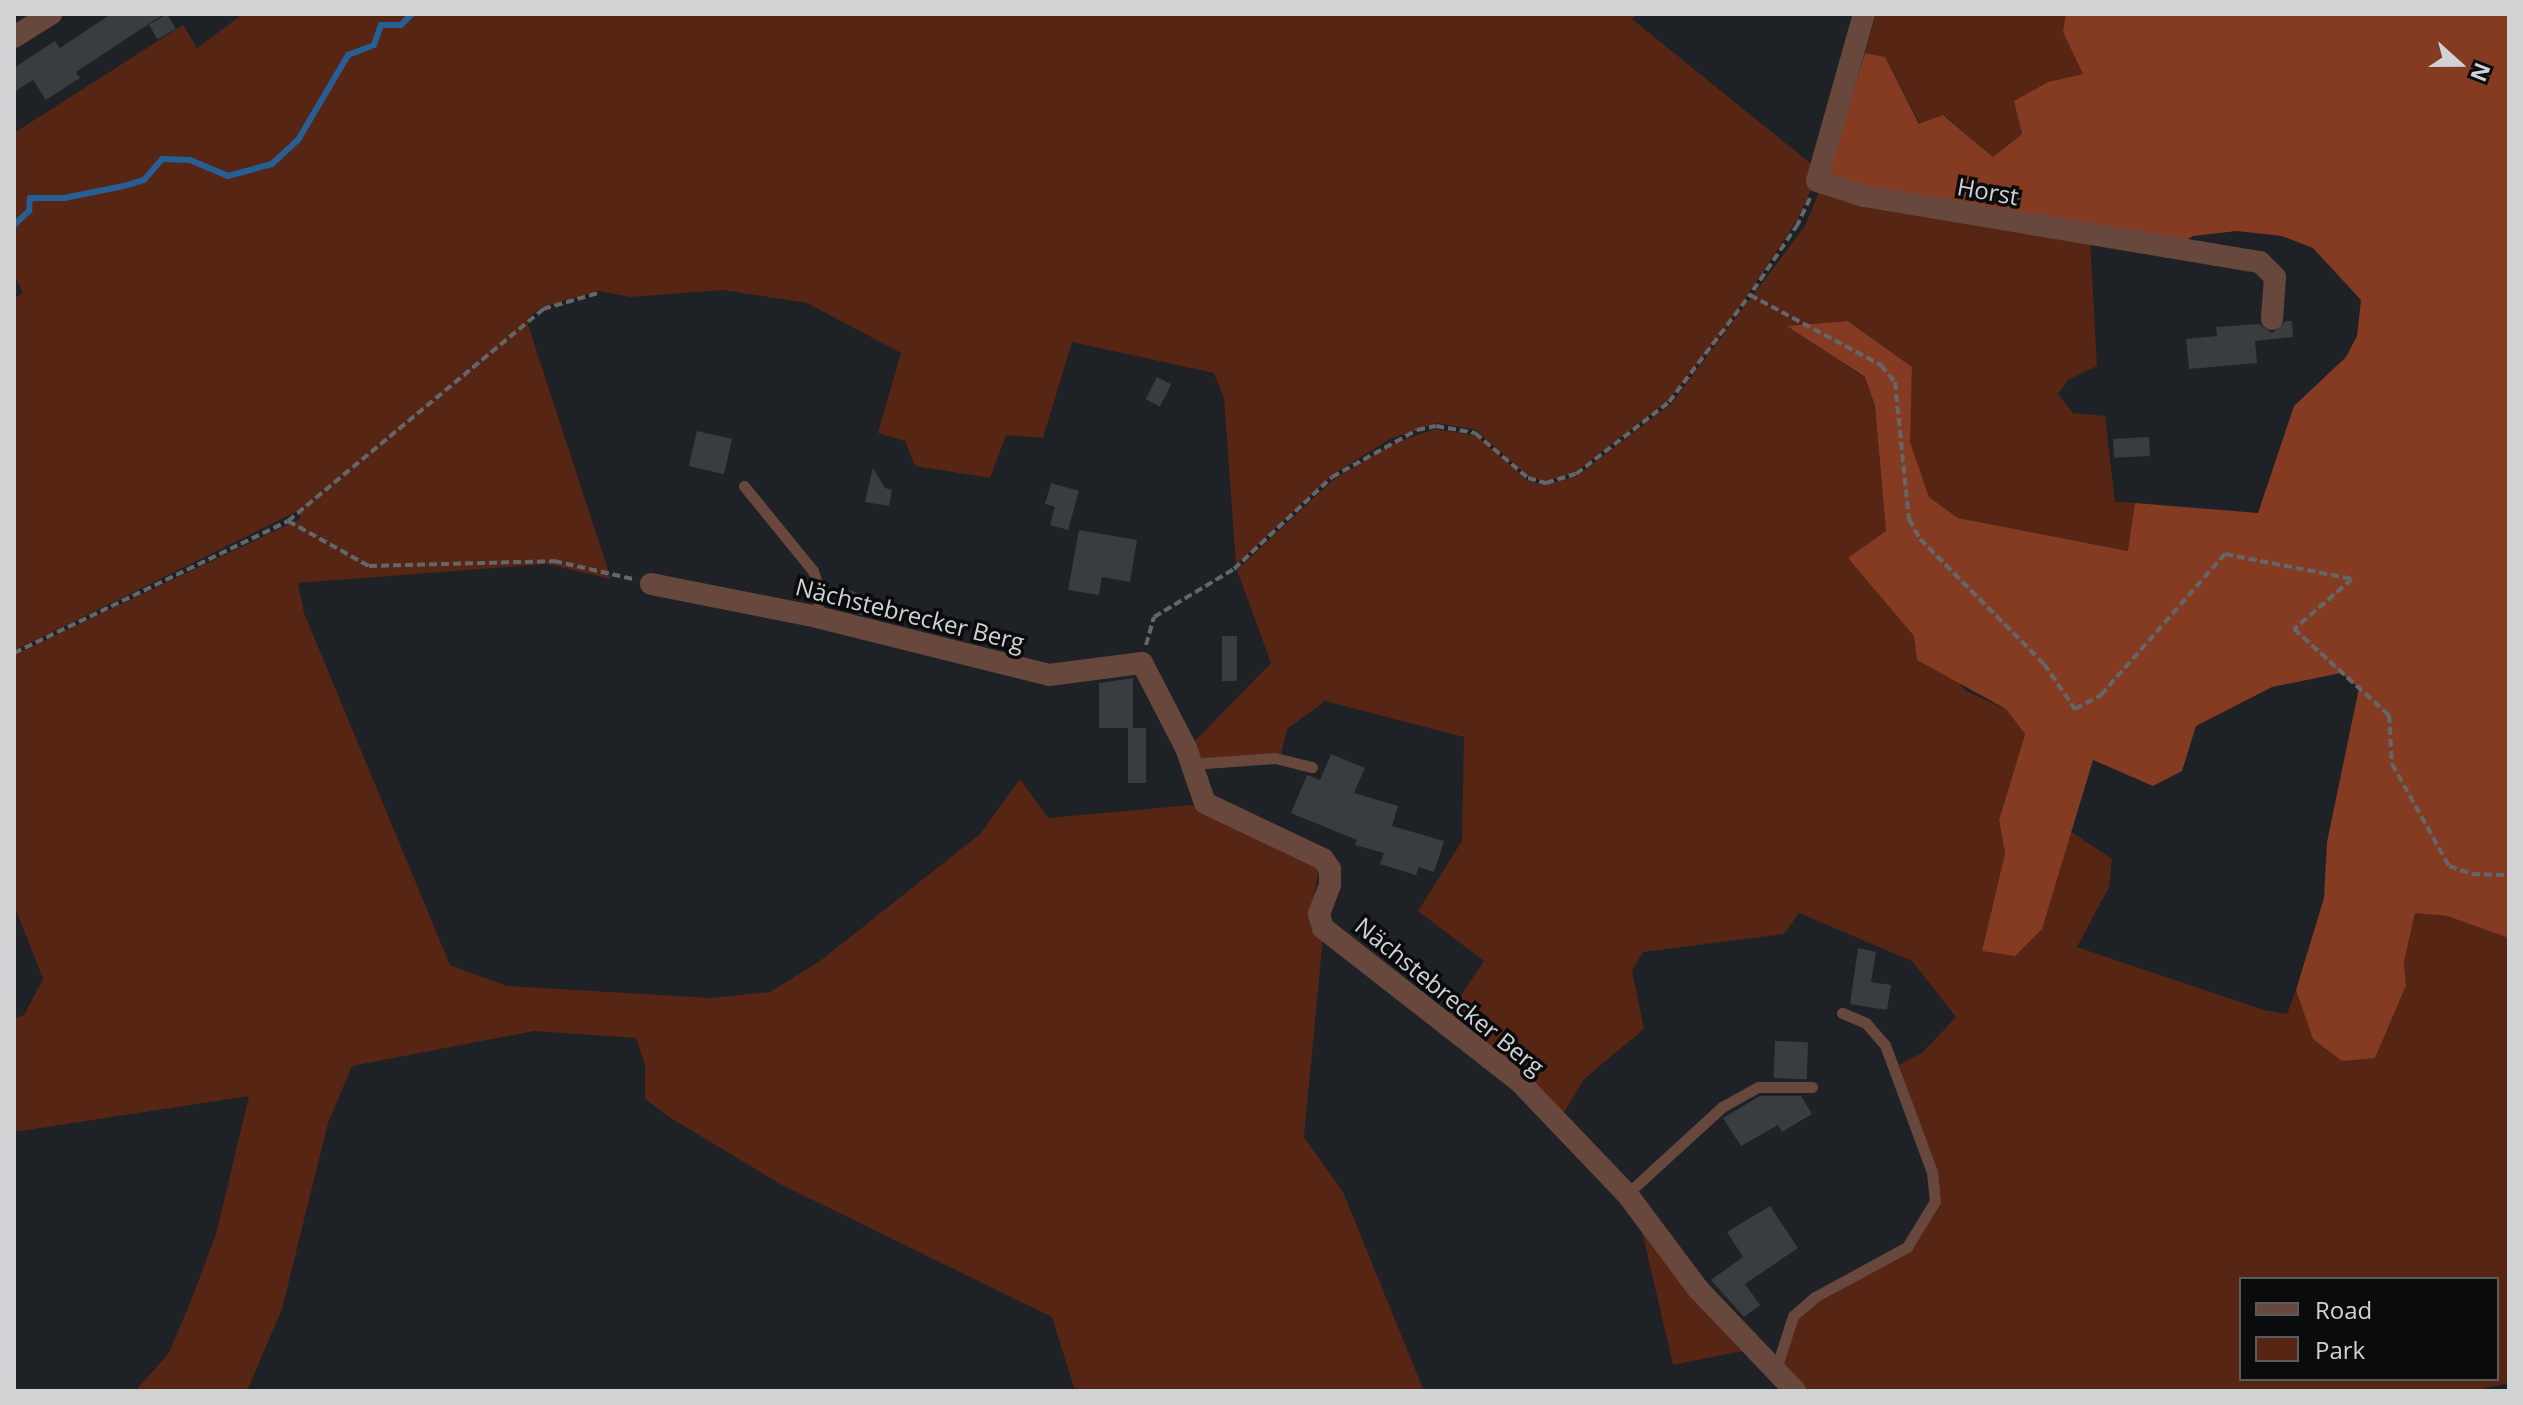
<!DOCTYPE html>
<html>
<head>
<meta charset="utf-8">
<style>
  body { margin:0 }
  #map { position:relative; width:2523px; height:1405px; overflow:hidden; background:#1e2125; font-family:"Open Sans",sans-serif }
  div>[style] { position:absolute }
  .green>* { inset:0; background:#562514 }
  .forest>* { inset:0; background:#843b22 }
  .stream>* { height:6px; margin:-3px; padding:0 3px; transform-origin:3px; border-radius:3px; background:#265f96 }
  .building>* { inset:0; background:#393d40; transform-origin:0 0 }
  .path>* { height:4px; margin-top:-2px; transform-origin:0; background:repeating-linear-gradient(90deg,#64676a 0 8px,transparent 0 12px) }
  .service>* { height:11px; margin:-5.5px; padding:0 5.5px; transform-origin:5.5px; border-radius:5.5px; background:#68483d }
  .minor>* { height:22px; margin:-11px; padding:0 11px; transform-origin:11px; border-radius:11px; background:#68483d }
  span { translate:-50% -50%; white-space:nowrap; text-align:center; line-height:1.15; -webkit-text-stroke:7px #090b0c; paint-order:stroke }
  .street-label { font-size:24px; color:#d0d2d4 }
  .frame { position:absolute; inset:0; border:16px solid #d0d2d4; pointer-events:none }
  .legend { position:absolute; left:2239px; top:1277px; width:260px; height:104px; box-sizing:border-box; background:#090b0c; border:2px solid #595b5c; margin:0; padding:10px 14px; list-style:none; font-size:24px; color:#d0d2d4 }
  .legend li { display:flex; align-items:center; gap:16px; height:40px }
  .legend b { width:40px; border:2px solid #595b5c }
  .north { position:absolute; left:2419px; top:24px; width:80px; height:80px; -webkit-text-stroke:6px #090b0c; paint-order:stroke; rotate:111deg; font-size:22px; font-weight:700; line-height:32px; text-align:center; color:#d0d2d4 }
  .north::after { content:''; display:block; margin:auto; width:28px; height:36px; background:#d0d2d4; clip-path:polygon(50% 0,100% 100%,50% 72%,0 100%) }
</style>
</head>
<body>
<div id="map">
  <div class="green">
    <div style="clip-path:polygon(243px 14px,1637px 14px,1632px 19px,1820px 171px,1797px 220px,1722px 334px,1668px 401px,1574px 473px,1545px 482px,1527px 476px,1476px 430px,1437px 423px,1390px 439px,1332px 475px,1236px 565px,1224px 398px,1214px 373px,1072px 342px,1043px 438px,1006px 435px,990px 478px,915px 466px,905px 441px,878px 433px,901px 353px,807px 303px,723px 290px,631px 297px,599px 291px,542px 307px,529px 317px,528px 325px,611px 579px,547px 564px,298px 583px,304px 613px,450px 965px,507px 986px,711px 998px,770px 992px,820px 961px,980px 834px,1020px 779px,1048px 818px,1191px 805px,1304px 852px,1320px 865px,1310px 916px,1323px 937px,1304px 1137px,1343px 1192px,1424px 1391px,1075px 1391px,1052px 1317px,780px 1184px,669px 1117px,645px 1099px,645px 1065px,636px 1038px,534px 1031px,352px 1066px,328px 1123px,282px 1309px,247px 1391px,135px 1391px,169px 1353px,194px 1293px,216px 1234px,249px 1096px,14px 1132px,14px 1018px,24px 1015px,43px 979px,14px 905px,14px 655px,300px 519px,300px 510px,14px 651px,14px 298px,23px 293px,14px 275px,14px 133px,183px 25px,197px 48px)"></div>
    <div style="clip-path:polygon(1876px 14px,2066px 14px,2084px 74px,2048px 82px,2015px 101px,2022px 134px,1993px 157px,1944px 115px,1920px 124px,1885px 57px,1865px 53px)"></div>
    <div style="clip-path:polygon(evenodd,1821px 187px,2090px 238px,2097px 366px,2068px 380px,2058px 394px,2073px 413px,2105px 416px,2115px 502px,2135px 503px,2129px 551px,1958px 518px,1929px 497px,1909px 441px,1912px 367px,1849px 321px,1789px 326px,1866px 379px,1875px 407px,1886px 531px,1849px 559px,1966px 691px,2006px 709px,2025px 734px,1999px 820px,2005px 853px,1982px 951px,2070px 831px,2112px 859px,2109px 887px,2077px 947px,2264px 1010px,2287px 1014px,2296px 990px,2315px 1037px,2375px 1058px,2406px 986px,2404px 962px,2415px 913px,2447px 916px,2509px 938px,2509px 1383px,2471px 1391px,1803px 1391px,1785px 1368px,1784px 1351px,1794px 1324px,1814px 1305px,1909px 1252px,1939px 1204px,1936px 1170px,1899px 1065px,1923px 1052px,1956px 1017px,1912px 961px,1799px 913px,1784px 934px,1643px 952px,1632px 970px,1644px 1029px,1584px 1079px,1560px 1119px,1447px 1016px,1484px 961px,1418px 911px,1462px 841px,1464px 737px,1325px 701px,1287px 729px,1281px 754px,1195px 760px,1189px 747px,1271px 663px,1237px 570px,1333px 480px,1391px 444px,1436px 429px,1477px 436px,1528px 481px,1546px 485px,1577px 476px,1671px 404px,1805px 226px,1821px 187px,2241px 1279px,2497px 1279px,2497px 1379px,2241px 1379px,2241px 1279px)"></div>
    <div style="clip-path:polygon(1642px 1231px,1753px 1349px,1673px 1365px)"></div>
  </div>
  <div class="forest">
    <div style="clip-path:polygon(2066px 14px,2509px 14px,2509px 938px,2447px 916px,2415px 913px,2404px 962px,2406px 986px,2375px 1058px,2342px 1061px,2313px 1039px,2296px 990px,2324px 898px,2327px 842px,2359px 688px,2341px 673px,2272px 687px,2196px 726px,2182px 771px,2153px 786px,2093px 760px,2042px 929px,2015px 956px,1982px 951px,2005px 853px,1999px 820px,2025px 734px,2006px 709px,1917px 660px,1914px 636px,1848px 558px,1886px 531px,1875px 406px,1865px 377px,1787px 326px,1848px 321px,1912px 367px,1910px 442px,1929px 497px,1958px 518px,2128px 551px,2135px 503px,2258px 513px,2294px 406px,2346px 357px,2357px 336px,2361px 300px,2313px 248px,2282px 236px,2237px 231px,2193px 236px,2176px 247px,1826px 182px,1865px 53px,1885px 57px,1919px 124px,1943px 115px,1993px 157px,2022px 134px,2014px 101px,2048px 82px,2083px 74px,2063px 32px)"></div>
  </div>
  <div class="stream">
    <div style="left:14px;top:225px;width:21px;rotate:-43deg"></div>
    <div style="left:29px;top:211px;width:13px;rotate:-86deg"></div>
    <div style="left:30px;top:198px;width:34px"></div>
    <div style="left:64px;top:198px;width:61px;rotate:-11.3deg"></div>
    <div style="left:124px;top:186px;width:21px;rotate:-17deg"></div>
    <div style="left:144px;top:180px;width:28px;rotate:-49deg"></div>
    <div style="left:162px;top:159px;width:28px;rotate:2deg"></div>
    <div style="left:190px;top:160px;width:41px;rotate:22.8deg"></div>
    <div style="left:228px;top:176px;width:46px;rotate:-15.3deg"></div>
    <div style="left:272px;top:164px;width:35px;rotate:-43deg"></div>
    <div style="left:298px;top:140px;width:99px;rotate:-59.5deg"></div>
    <div style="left:348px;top:55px;width:28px;rotate:-21deg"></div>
    <div style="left:374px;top:45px;width:21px;rotate:-71deg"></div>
    <div style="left:381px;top:25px;width:20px"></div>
    <div style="left:401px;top:25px;width:16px;rotate:-45deg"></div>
  </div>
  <div class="building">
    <div style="clip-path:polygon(111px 14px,164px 14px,76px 72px,80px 78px,46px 100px,33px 80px,14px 92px,14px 68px,55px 41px,60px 48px)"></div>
    <div style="left:167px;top:14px;width:17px;height:21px;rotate:59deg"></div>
    <div style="clip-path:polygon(2286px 321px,2292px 321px,2293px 337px,2255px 341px,2257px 363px,2189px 369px,2186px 339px,2217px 336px,2216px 327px,2259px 324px,2272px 333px)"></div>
    <div style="left:1157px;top:377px;width:16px;height:25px;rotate:27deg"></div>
    <div style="left:697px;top:431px;width:36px;height:36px;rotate:13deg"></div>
    <div style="left:2149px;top:437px;width:19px;height:36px;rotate:87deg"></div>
    <div style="clip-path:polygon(873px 468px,885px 488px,892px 490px,889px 506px,865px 502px)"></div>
    <div style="clip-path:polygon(1051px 483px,1079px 491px,1068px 530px,1050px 525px,1055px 507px,1045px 504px)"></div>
    <div style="clip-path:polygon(1079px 530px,1137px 540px,1130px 582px,1102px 577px,1099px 595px,1068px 590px)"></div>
    <div style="left:849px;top:590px;width:20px;height:20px;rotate:18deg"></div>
    <div style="left:1222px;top:636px;width:15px;height:45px"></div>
    <div style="clip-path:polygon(1133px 678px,1133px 728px,1146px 728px,1146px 783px,1128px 783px,1128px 728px,1099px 728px,1099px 683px)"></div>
    <div style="clip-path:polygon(1331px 754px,1365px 768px,1354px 793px,1398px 806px,1392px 826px,1444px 841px,1434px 872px,1419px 867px,1416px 875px,1380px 864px,1384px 853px,1355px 845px,1357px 840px,1291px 813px,1307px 775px,1320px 780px)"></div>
    <div style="clip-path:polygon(1858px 948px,1876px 952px,1871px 982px,1891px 985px,1887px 1010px,1850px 1004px)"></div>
    <div style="left:1775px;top:1041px;width:33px;height:37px;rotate:2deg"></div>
    <div style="clip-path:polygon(1760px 1096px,1801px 1096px,1812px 1114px,1782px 1132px,1778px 1125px,1741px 1146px,1723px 1118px)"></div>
    <div style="clip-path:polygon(1770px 1206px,1798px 1248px,1745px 1284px,1760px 1305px,1744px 1317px,1711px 1280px,1743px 1257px,1727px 1232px)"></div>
  </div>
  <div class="path">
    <div style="left:1810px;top:198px;width:29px;rotate:115deg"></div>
    <div style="left:1798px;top:224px;width:86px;rotate:124.1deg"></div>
    <div style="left:1750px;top:295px;width:149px;rotate:28.1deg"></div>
    <div style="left:1881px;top:365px;width:22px;rotate:51deg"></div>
    <div style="left:1895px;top:382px;width:138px;rotate:84.2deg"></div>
    <div style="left:1909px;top:519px;width:23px;rotate:61deg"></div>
    <div style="left:1920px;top:539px;width:176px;rotate:45.2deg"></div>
    <div style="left:2044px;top:664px;width:55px;rotate:55.4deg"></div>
    <div style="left:2075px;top:709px;width:30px;rotate:-28deg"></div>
    <div style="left:2101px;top:695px;width:188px;rotate:-48.7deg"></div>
    <div style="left:2225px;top:554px;width:129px;rotate:11.1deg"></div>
    <div style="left:2352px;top:579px;width:77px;rotate:139.2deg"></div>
    <div style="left:2294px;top:629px;width:128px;rotate:42.2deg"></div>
    <div style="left:2389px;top:715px;width:49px;rotate:86.5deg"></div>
    <div style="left:2392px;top:764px;width:117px;rotate:60.8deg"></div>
    <div style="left:2449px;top:866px;width:24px;rotate:19deg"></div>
    <div style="left:2472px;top:874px;width:37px;rotate:2deg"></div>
    <div style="left:288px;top:521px;width:332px;rotate:-39.7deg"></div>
    <div style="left:543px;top:309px;width:57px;rotate:-16.2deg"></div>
    <div style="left:1146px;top:645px;width:29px;rotate:-74deg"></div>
    <div style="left:1154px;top:617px;width:93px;rotate:-31deg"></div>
    <div style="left:1234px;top:569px;width:134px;rotate:-43.2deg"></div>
    <div style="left:1332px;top:477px;width:97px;rotate:-28.9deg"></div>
    <div style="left:1417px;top:430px;width:19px;rotate:-12deg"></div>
    <div style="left:1436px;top:426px;width:40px;rotate:10deg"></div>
    <div style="left:1475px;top:433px;width:70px;rotate:40.3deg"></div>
    <div style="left:1528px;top:478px;width:19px;rotate:16deg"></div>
    <div style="left:1546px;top:483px;width:31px;rotate:-17deg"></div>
    <div style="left:1576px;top:474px;width:118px;rotate:-37.7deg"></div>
    <div style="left:1669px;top:402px;width:134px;rotate:-52.9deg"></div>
    <div style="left:14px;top:653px;width:304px;rotate:-25.7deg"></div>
    <div style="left:288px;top:521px;width:93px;rotate:29.1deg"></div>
    <div style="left:369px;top:566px;width:185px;rotate:-1.5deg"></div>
    <div style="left:554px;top:561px;width:81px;rotate:12.8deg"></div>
  </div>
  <div class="service">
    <div style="left:744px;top:486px;width:109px;rotate:50.9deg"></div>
    <div style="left:813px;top:571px;width:22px;rotate:72deg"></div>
    <div style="left:820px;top:592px;width:25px;rotate:97deg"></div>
    <div style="left:1191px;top:764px;width:84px;rotate:-4.1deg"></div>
    <div style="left:1275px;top:758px;width:38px;rotate:14deg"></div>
    <div style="left:1627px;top:1194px;width:129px;rotate:-42.5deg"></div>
    <div style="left:1722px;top:1107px;width:41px;rotate:-29.1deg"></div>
    <div style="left:1758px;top:1087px;width:54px"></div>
    <div style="left:1777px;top:1366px;width:52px;rotate:-72.3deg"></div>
    <div style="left:1793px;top:1316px;width:29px;rotate:-41deg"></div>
    <div style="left:1815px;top:1297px;width:105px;rotate:-28.5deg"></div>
    <div style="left:1907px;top:1247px;width:54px;rotate:-58.7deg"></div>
    <div style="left:1935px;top:1201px;width:29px;rotate:-96deg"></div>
    <div style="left:1932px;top:1172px;width:135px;rotate:-110.3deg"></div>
    <div style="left:1885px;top:1045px;width:29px;rotate:-131deg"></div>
    <div style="left:1866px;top:1023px;width:26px;rotate:-157deg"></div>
  </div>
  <div class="minor">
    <div style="left:1864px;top:14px;width:173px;rotate:105.7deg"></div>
    <div style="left:1817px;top:181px;width:49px;rotate:17.7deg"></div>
    <div style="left:1864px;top:196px;width:401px;rotate:9.5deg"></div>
    <div style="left:2260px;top:262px;width:21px;rotate:45deg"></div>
    <div style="left:2275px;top:277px;width:42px;rotate:94.1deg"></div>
    <div style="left:14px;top:37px;width:44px;rotate:-31.9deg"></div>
    <div style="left:651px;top:584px;width:169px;rotate:11.2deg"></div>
    <div style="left:817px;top:617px;width:239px;rotate:14deg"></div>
    <div style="left:1049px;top:675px;width:94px;rotate:-7.4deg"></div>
    <div style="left:1142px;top:663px;width:96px;rotate:62.6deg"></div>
    <div style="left:1186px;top:748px;width:58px;rotate:70.9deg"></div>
    <div style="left:1205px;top:803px;width:131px;rotate:25.4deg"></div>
    <div style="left:1323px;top:859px;width:12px;rotate:55deg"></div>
    <div style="left:1330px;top:869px;width:16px;rotate:90deg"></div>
    <div style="left:1330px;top:885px;width:31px;rotate:111deg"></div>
    <div style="left:1319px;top:914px;width:15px;rotate:74deg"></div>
    <div style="left:1323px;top:928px;width:249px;rotate:38deg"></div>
    <div style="left:1519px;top:1081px;width:156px;rotate:46.3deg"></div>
    <div style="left:1627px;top:1194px;width:119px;rotate:53.2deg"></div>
    <div style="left:1698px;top:1289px;width:141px;rotate:46.4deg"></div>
  </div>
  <div class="street-label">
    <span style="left:1988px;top:191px;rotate:10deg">Horst</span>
    <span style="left:910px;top:614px;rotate:14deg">Nächstebrecker Berg</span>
    <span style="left:1450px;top:996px;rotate:39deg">Nächstebrecker Berg</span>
  </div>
  <div class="frame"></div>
  <ul class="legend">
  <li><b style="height:10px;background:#68483d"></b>Road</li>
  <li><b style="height:22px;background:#562514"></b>Park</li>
  </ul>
  <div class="north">N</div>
</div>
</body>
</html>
